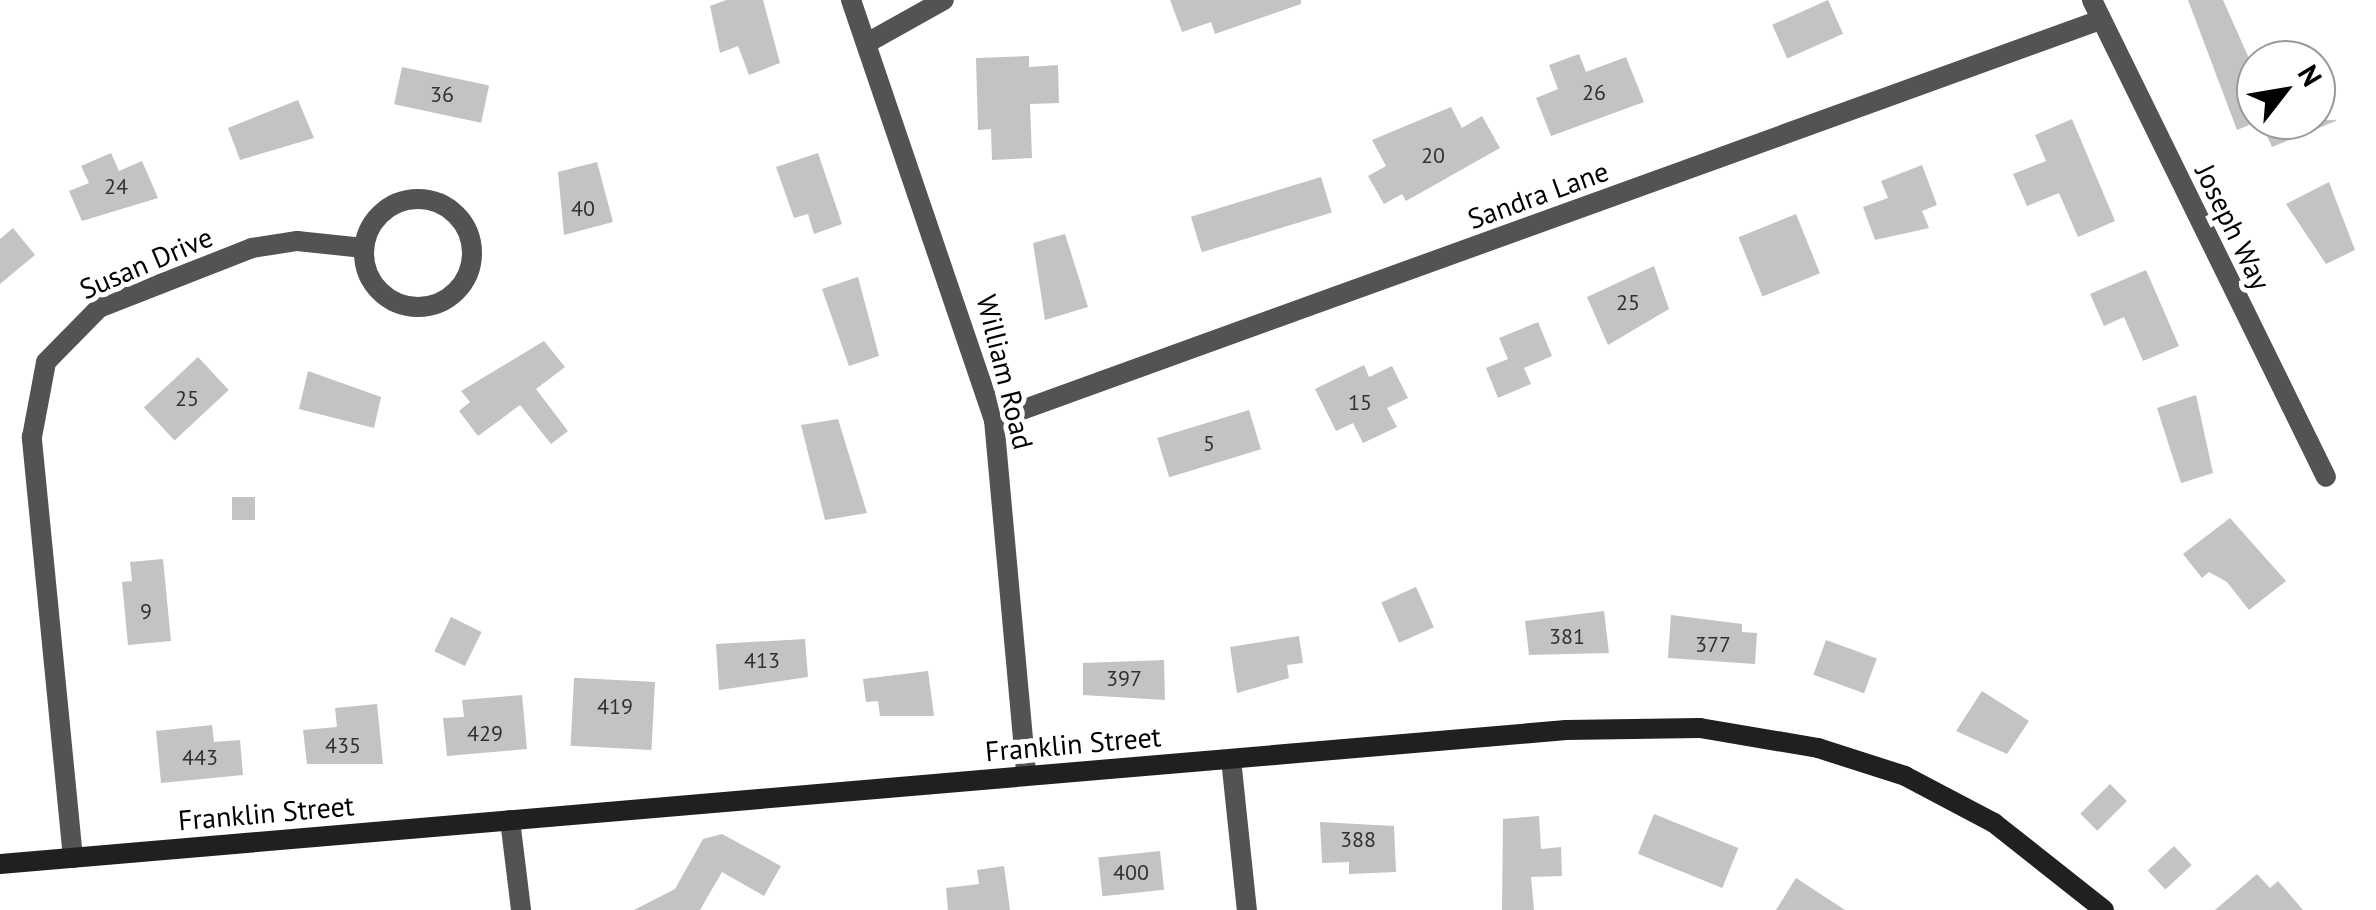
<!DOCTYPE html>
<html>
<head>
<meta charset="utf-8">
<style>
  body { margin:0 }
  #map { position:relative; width:2376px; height:910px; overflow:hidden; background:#fff; font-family:"PT Sans",sans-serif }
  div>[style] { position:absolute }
  .building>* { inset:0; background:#c3c3c3; transform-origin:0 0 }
  .minor>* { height:20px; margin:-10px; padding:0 10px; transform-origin:10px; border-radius:10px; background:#535353 }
  .minor>.ring { margin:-10px; padding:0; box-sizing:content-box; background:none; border:20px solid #535353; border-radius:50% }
  .secondary>* { height:20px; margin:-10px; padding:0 10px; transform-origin:10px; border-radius:10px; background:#202020 }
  span { translate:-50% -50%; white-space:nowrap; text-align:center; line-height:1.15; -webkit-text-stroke:10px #fff; paint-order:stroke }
  .number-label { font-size:22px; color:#313131 }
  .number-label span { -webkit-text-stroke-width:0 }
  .street-label { font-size:28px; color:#000 }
  .north { position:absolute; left:2236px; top:40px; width:100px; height:100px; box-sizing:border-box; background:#fff; border:2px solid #999; border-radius:50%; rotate:59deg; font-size:28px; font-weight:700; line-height:40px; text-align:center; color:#000 }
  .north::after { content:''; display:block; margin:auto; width:35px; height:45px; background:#000; clip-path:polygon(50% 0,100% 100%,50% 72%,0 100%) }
</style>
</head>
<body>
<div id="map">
  <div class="building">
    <div style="clip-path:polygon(726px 0,763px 0,780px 63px,749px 75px,738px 46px,720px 53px,710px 6px)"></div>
    <div style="clip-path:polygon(1170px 0,1301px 0,1301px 4px,1215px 34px,1211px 22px,1182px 32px)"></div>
    <div style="left:1828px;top:0;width:37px;height:61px;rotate:66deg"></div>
    <div style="clip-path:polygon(2188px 0,2223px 0,2256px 74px,2256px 122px,2237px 130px)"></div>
    <div style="clip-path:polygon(1579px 54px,1586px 72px,1626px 57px,1644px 102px,1551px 136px,1536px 98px,1558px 89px,1549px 65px)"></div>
    <div style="clip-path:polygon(1029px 56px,1029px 67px,1058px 65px,1059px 103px,1030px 104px,1032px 158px,992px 160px,991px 129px,978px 130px,976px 58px)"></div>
    <div style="left:402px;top:67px;width:89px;height:38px;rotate:12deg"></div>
    <div style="clip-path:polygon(298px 100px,314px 138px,240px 160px,228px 128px)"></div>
    <div style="clip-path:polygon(1451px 107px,1462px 128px,1482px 116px,1500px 148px,1406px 201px,1402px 194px,1384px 204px,1368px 176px,1386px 166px,1372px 140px)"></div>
    <div style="clip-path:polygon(2072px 119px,2115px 221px,2078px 237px,2059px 193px,2027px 206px,2013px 174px,2046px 161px,2035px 135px)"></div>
    <div style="clip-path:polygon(2260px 120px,2336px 120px,2336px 121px,2272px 147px)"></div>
    <div style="clip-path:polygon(111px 153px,119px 171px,142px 161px,158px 198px,82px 221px,69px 191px,89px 183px,81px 166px)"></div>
    <div style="clip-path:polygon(818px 153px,842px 224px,814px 234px,808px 214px,794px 218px,776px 167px)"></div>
    <div style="clip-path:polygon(597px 162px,613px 222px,564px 235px,558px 172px)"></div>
    <div style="clip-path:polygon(1922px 165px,1937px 205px,1922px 211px,1929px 228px,1875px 240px,1863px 207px,1888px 198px,1881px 181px)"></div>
    <div style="left:1321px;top:177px;width:37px;height:136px;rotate:73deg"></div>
    <div style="clip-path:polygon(2329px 182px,2355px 250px,2326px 264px,2286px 204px)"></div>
    <div style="left:1796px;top:214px;width:64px;height:62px;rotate:68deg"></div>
    <div style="clip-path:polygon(13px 228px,35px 255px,0 284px,0 239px)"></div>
    <div style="clip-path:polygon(1065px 234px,1088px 307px,1045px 320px,1033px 243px)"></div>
    <div style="clip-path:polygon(1654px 266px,1669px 309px,1608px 345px,1587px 297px)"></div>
    <div style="clip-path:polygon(2146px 270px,2179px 346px,2143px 361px,2124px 317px,2104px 326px,2090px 294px)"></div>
    <div style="clip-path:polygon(858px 277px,879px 356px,849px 366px,822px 289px)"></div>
    <div style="clip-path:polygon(1538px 322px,1552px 356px,1524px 368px,1531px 384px,1498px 398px,1486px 368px,1508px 359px,1499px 338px)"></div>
    <div style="clip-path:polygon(544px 341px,565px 367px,536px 389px,568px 431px,551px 444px,520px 405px,478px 436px,459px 411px,470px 402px,461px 391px)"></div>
    <div style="left:198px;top:357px;width:45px;height:74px;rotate:47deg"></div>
    <div style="clip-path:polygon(1364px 365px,1369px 377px,1392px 366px,1408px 398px,1387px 408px,1397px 427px,1363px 443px,1353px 423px,1336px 431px,1315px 389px)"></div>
    <div style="clip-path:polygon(308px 371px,381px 397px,374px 428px,299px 409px)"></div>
    <div style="clip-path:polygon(2196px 395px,2213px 473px,2181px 483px,2157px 408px)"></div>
    <div style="left:1249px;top:410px;width:41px;height:96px;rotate:73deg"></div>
    <div style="clip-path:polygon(838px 419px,867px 513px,825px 520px,801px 425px)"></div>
    <div style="left:232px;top:497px;width:23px;height:23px"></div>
    <div style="clip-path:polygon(2230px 518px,2286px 581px,2249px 610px,2227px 582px,2209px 572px,2202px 578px,2183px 554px)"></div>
    <div style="clip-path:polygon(163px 559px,171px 641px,128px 645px,122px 582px,132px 581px,130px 562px)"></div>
    <div style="left:1416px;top:587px;width:44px;height:38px;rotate:66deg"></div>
    <div style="clip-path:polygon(1604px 611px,1609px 653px,1529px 655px,1525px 621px)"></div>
    <div style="clip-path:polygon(1671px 615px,1742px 624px,1742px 632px,1757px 633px,1755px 664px,1668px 658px)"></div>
    <div style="left:451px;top:617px;width:34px;height:38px;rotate:26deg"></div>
    <div style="clip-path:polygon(1299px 636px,1303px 663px,1287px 665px,1289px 678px,1237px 693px,1230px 647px)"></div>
    <div style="clip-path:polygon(805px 639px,808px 677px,719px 690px,716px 644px)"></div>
    <div style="left:1826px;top:640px;width:54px;height:37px;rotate:20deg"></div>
    <div style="clip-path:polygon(1164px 660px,1165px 700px,1083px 695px,1083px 663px)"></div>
    <div style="clip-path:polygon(928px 671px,934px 716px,880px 716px,878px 701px,866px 702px,863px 679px)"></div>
    <div style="left:655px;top:682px;width:68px;height:81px;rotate:93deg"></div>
    <div style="clip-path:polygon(1982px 691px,2029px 721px,2007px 754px,1956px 731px)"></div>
    <div style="clip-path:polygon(522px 695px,527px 749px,447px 756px,443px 718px,464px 717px,462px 700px)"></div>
    <div style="clip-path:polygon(377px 704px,383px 764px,307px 764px,303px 730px,337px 727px,335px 708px)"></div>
    <div style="clip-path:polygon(212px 725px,214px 742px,240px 740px,243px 775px,161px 783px,156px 731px)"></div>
    <div style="left:2110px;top:784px;width:24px;height:42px;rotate:45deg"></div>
    <div style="left:1654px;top:814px;width:91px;height:43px;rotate:22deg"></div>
    <div style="clip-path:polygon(1539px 816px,1541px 849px,1561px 847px,1562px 876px,1531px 877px,1534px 910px,1502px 910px,1503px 819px)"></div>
    <div style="clip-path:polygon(1320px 822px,1394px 826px,1396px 872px,1349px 874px,1349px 862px,1322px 863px)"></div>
    <div style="clip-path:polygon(722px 834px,781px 866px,764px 896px,722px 872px,700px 910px,634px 910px,675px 889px,703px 839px)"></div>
    <div style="left:2174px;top:846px;width:26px;height:36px;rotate:47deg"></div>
    <div style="left:1160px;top:851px;width:39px;height:62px;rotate:84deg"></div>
    <div style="clip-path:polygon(1004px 866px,1010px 910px,948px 910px,946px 888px,979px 884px,977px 870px)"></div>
    <div style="clip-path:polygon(2257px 874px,2270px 888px,2278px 881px,2303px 910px,2215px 910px)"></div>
    <div style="clip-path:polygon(1796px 878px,1845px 910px,1776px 910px)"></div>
  </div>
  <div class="minor">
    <div style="left:851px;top:0;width:444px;rotate:71.2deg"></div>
    <div style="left:994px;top:420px;width:356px;rotate:84.8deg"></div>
    <div style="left:2092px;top:0;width:531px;rotate:63.87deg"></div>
    <div style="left:867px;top:43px;width:88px;rotate:-29.2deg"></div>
    <div class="ring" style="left:364px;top:199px;width:88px;height:88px"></div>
    <div style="left:994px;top:420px;width:1176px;rotate:-19.88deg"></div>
    <div style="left:1231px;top:759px;width:152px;rotate:84deg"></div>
    <div style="left:510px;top:820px;width:91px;rotate:83deg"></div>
    <div style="left:73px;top:858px;width:423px;rotate:-95.6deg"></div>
    <div style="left:32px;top:437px;width:76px;rotate:-79.4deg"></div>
    <div style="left:46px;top:362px;width:76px;rotate:-45.5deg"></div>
    <div style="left:99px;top:308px;width:164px;rotate:-21.4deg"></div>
    <div style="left:252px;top:248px;width:46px;rotate:-8.8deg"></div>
    <div style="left:297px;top:241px;width:67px;rotate:6deg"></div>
  </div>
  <div class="secondary">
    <div style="left:0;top:864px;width:1572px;rotate:-4.89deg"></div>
    <div style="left:1566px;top:730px;width:134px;rotate:-0.9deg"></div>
    <div style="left:1700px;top:728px;width:120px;rotate:9.6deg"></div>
    <div style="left:1818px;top:748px;width:91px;rotate:17.8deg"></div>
    <div style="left:1905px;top:776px;width:101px;rotate:27.8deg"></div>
    <div style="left:1994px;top:823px;width:140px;rotate:38.3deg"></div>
  </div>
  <div class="number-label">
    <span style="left:1594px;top:93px">26</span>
    <span style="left:442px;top:95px">36</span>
    <span style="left:1433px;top:156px">20</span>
    <span style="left:116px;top:187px">24</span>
    <span style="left:583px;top:209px">40</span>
    <span style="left:1628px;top:303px">25</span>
    <span style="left:187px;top:399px">25</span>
    <span style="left:1360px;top:403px">15</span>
    <span style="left:1209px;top:444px">5</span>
    <span style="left:146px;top:612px">9</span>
    <span style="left:1567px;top:637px">381</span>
    <span style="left:1713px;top:645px">377</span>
    <span style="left:762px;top:661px">413</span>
    <span style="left:1124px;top:679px">397</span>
    <span style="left:615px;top:707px">419</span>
    <span style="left:485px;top:734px">429</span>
    <span style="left:343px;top:746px">435</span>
    <span style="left:200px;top:758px">443</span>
    <span style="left:1358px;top:840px">388</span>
    <span style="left:1131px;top:873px">400</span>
  </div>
  <div class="street-label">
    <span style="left:1538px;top:195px;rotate:-20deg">Sandra Lane</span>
    <span style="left:2233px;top:227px;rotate:64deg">Joseph Way</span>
    <span style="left:146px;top:263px;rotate:-23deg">Susan Drive</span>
    <span style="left:1005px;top:372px;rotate:76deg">William Road</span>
    <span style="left:1073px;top:744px;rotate:-5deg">Franklin Street</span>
    <span style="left:266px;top:813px;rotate:-5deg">Franklin Street</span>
  </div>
  <div class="north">N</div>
</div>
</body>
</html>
